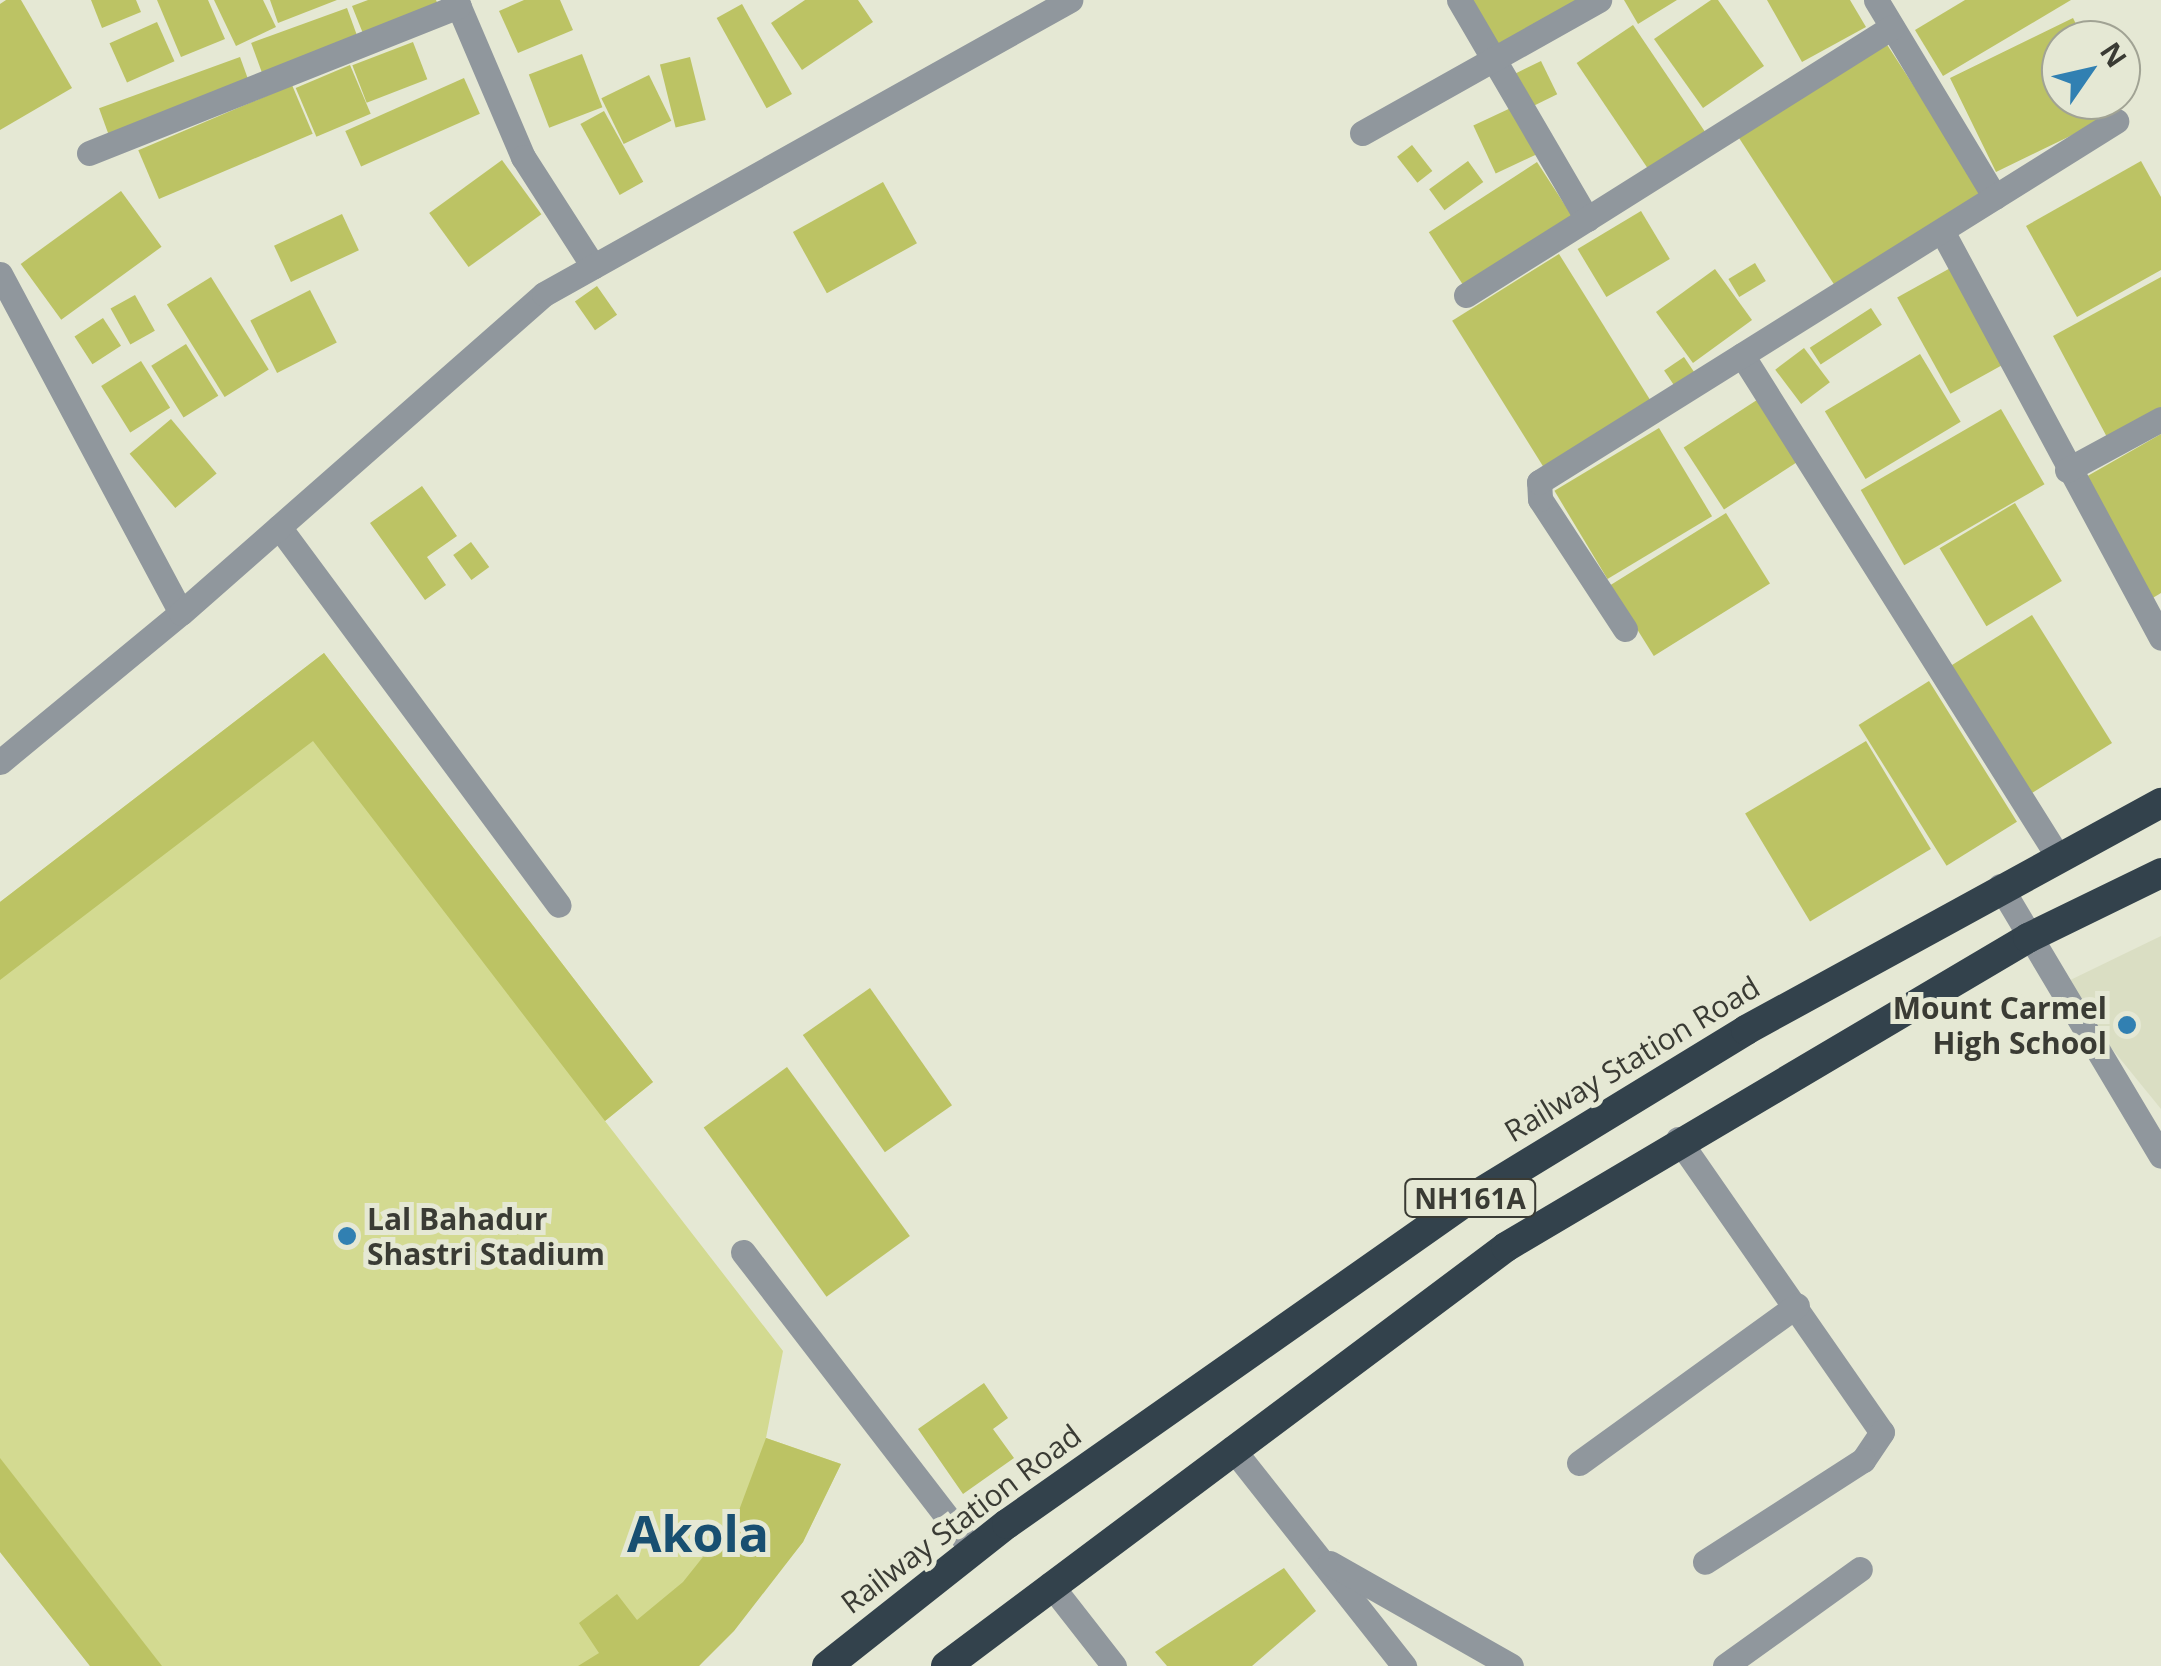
<!DOCTYPE html>
<html>
<head>
<meta charset="utf-8">
<style>
  body { margin:0 }
  #map { position:relative; width:2161px; height:1666px; overflow:hidden; background:#e5e8d4; font-family:"Open Sans",sans-serif }
  div>[style] { position:absolute }
  .built>* { inset:0; background:#dadec3 }
  .green>* { inset:0; background:#d3da91 }
  .building>* { inset:0; background:#bcc364; transform-origin:0 0 }
  .minor>* { height:25px; margin:-12.5px; padding:0 12.5px; transform-origin:12.5px; border-radius:12.5px; background:#90979d }
  .highway>* { height:30px; margin:-15px; padding:0 15px; transform-origin:15px; border-radius:15px; background:#33424c }
  .dots>* { width:28px; height:28px; translate:-50% -50%; box-sizing:border-box; border:5px solid #e5e8d4; border-radius:50% }
  span { translate:-50% -50%; white-space:nowrap; text-align:center; line-height:1.15; -webkit-text-stroke:10px #e5e8d4; paint-order:stroke }
  .shield-label span { padding:2px 8px; background:#e5e8d4; border:2px solid; border-radius:8px; -webkit-text-stroke-width:0 }
  .shield-label { font-size:28px; color:#3a3b34; font-weight:700 }
  .poi-label { font-size:30px; color:#3a3b34; font-weight:700 }
  .right { translate:-100% -50%; text-align:right }
  .left { translate:0 -50%; text-align:left }
  .street-label { font-size:30px; color:#3a3b34 }
  .town-label { font-size:50px; color:#184f71; font-weight:700 }
  .north { position:absolute; left:2041px; top:20px; width:100px; height:100px; box-sizing:border-box; background:#e5e8d4; border:2px solid #a1a394; border-radius:50%; rotate:56deg; font-size:28px; font-weight:700; line-height:40px; text-align:center; color:#3a3b34 }
  .north::after { content:''; display:block; margin:auto; width:35px; height:45px; background:#3180b2; clip-path:polygon(50% 0,100% 100%,50% 72%,0 100%) }
</style>
</head>
<body>
<div id="map">
  <div class="built">
    <div style="clip-path:polygon(2161px 936px,2161px 1109px,2060px 985px)"></div>
  </div>
  <div class="green">
    <div style="clip-path:polygon(324px 653px,653px 1082px,605px 1121px,783px 1351px,766px 1438px,841px 1464px,803px 1542px,699px 1666px,90px 1666px,0 1552px,0 902px)"></div>
  </div>
  <div class="building">
    <div style="clip-path:polygon(6px 0,21px 0,72px 88px,0 130px,0 4px)"></div>
    <div style="clip-path:polygon(91px 0,136px 0,141px 12px,102px 28px)"></div>
    <div style="clip-path:polygon(157px 0,208px 0,225px 39px,181px 57px)"></div>
    <div style="clip-path:polygon(214px 0,263px 0,276px 27px,236px 46px)"></div>
    <div style="clip-path:polygon(270px 0,337px 0,278px 23px)"></div>
    <div style="clip-path:polygon(368px 0,436px 0,441px 12px,366px 41px,352px 6px)"></div>
    <div style="clip-path:polygon(524px 0,560px 0,573px 30px,518px 53px,499px 11px)"></div>
    <div style="clip-path:polygon(805px 0,858px 0,873px 22px,802px 70px,771px 23px)"></div>
    <div style="clip-path:polygon(1467px 0,1584px 0,1492px 48px)"></div>
    <div style="clip-path:polygon(1624px 0,1677px 0,1638px 24px)"></div>
    <div style="clip-path:polygon(1711px 0,1718px 0,1764px 66px,1703px 108px,1654px 39px)"></div>
    <div style="clip-path:polygon(1767px 0,1850px 0,1866px 27px,1802px 62px)"></div>
    <div style="clip-path:polygon(1965px 0,2071px 0,1943px 76px,1915px 30px)"></div>
    <div style="left:742px;top:4px;width:103px;height:29px;rotate:61deg"></div>
    <div style="left:347px;top:8px;width:37px;height:102px;rotate:70deg"></div>
    <div style="clip-path:polygon(2073px 18px,2084px 40px,2061px 40px,2061px 100px,2114px 100px,2120px 112px,1996px 172px,1950px 78px)"></div>
    <div style="left:157px;top:22px;width:43px;height:52px;rotate:66deg"></div>
    <div style="left:1633px;top:25px;width:133px;height:68px;rotate:56deg"></div>
    <div style="left:1884px;top:40px;width:188px;height:175px;rotate:57deg"></div>
    <div style="left:413px;top:42px;width:40px;height:65px;rotate:69deg"></div>
    <div style="left:582px;top:54px;width:57px;height:57px;rotate:69deg"></div>
    <div style="left:240px;top:57px;width:30px;height:150px;rotate:70deg"></div>
    <div style="left:690px;top:57px;width:65px;height:31px;rotate:76deg"></div>
    <div style="left:1541px;top:61px;width:37px;height:34px;rotate:64deg"></div>
    <div style="left:350px;top:65px;width:53px;height:59px;rotate:67deg"></div>
    <div style="left:649px;top:75px;width:51px;height:53px;rotate:64deg"></div>
    <div style="left:464px;top:78px;width:39px;height:130px;rotate:66deg"></div>
    <div style="left:292px;top:85px;width:53px;height:167px;rotate:67deg"></div>
    <div style="left:1515px;top:106px;width:53px;height:46px;rotate:65deg"></div>
    <div style="left:604px;top:111px;width:81px;height:27px;rotate:61deg"></div>
    <div style="left:1412px;top:145px;width:33px;height:19px;rotate:52deg"></div>
    <div style="left:502px;top:160px;width:67px;height:90px;rotate:54deg"></div>
    <div style="left:1468px;top:161px;width:26px;height:48px;rotate:54deg"></div>
    <div style="clip-path:polygon(2141px 161px,2161px 197px,2161px 270px,2077px 317px,2026px 226px)"></div>
    <div style="left:1537px;top:162px;width:68px;height:129px;rotate:57deg"></div>
    <div style="left:883px;top:182px;width:70px;height:103px;rotate:61deg"></div>
    <div style="left:121px;top:191px;width:69px;height:124px;rotate:54deg"></div>
    <div style="left:1641px;top:211px;width:56px;height:74px;rotate:59deg"></div>
    <div style="left:342px;top:214px;width:40px;height:75px;rotate:65deg"></div>
    <div style="left:1559px;top:254px;width:178px;height:126px;rotate:58deg"></div>
    <div style="left:1755px;top:263px;width:21px;height:31px;rotate:59deg"></div>
    <div style="left:1954px;top:266px;width:110px;height:65px;rotate:61deg"></div>
    <div style="left:1715px;top:269px;width:63px;height:73px;rotate:54deg"></div>
    <div style="left:211px;top:277px;width:109px;height:52px;rotate:58deg"></div>
    <div style="clip-path:polygon(2161px 277px,2161px 410px,2108px 439px,2053px 336px)"></div>
    <div style="left:597px;top:286px;width:35px;height:27px;rotate:55deg"></div>
    <div style="left:310px;top:290px;width:59px;height:67px;rotate:63deg"></div>
    <div style="left:135px;top:295px;width:41px;height:28px;rotate:61deg"></div>
    <div style="left:1871px;top:308px;width:20px;height:73px;rotate:57deg"></div>
    <div style="left:103px;top:318px;width:33px;height:34px;rotate:57deg"></div>
    <div style="left:186px;top:344px;width:61px;height:41px;rotate:58deg"></div>
    <div style="left:1804px;top:348px;width:43px;height:36px;rotate:53deg"></div>
    <div style="left:1920px;top:354px;width:79px;height:111px;rotate:59deg"></div>
    <div style="left:1684px;top:357px;width:25px;height:24px;rotate:56deg"></div>
    <div style="left:141px;top:361px;width:55px;height:47px;rotate:58deg"></div>
    <div style="left:1760px;top:398px;width:74px;height:91px;rotate:57deg"></div>
    <div style="left:2001px;top:409px;width:87px;height:162px;rotate:60deg"></div>
    <div style="left:171px;top:419px;width:71px;height:54px;rotate:50deg"></div>
    <div style="left:1659px;top:428px;width:103px;height:122px;rotate:59deg"></div>
    <div style="clip-path:polygon(2161px 434px,2161px 593px,2146px 602px,2077px 482px)"></div>
    <div style="clip-path:polygon(422px 486px,457px 536px,427px 557px,446px 585px,425px 600px,370px 523px)"></div>
    <div style="left:2015px;top:503px;width:91px;height:88px;rotate:59deg"></div>
    <div style="left:1726px;top:513px;width:83px;height:137px;rotate:58deg"></div>
    <div style="left:471px;top:542px;width:31px;height:22px;rotate:54deg"></div>
    <div style="left:2032px;top:615px;width:151px;height:99px;rotate:58deg"></div>
    <div style="clip-path:polygon(324px 653px,653px 1082px,605px 1121px,313px 741px,0 980px,0 902px)"></div>
    <div style="left:1929px;top:681px;width:166px;height:83px;rotate:58deg"></div>
    <div style="left:1866px;top:741px;width:126px;height:141px;rotate:59deg"></div>
    <div style="left:870px;top:988px;width:143px;height:82px;rotate:55deg"></div>
    <div style="left:787px;top:1067px;width:209px;height:103px;rotate:54deg"></div>
    <div style="clip-path:polygon(984px 1383px,1008px 1418px,993px 1429px,1014px 1458px,963px 1494px,918px 1429px)"></div>
    <div style="clip-path:polygon(766px 1438px,841px 1464px,803px 1542px,734px 1631px,699px 1666px,578px 1666px,599px 1653px,579px 1623px,617px 1594px,637px 1620px,683px 1582px,738px 1513px)"></div>
    <div style="clip-path:polygon(0 1458px,162px 1666px,90px 1666px,0 1552px)"></div>
    <div style="clip-path:polygon(1284px 1568px,1316px 1611px,1252px 1666px,1167px 1666px,1155px 1652px)"></div>
  </div>
  <div class="minor">
    <div style="left:456px;top:0;width:171px;rotate:66.9deg"></div>
    <div style="left:523px;top:157px;width:130px;rotate:57.3deg"></div>
    <div style="left:1459px;top:0;width:254px;rotate:59.7deg"></div>
    <div style="left:1876px;top:0;width:230px;rotate:58.9deg"></div>
    <div style="left:1362px;top:133px;width:272px;rotate:-29.3deg"></div>
    <div style="left:89px;top:153px;width:398px;rotate:-21.7deg"></div>
    <div style="left:1942px;top:231px;width:462px;rotate:61.7deg"></div>
    <div style="left:0;top:274px;width:384px;rotate:61.9deg"></div>
    <div style="left:1466px;top:295px;width:503px;rotate:-32.17deg"></div>
    <div style="left:1742px;top:355px;width:591px;rotate:57.79deg"></div>
    <div style="left:2067px;top:470px;width:107px;rotate:-28.5deg"></div>
    <div style="left:279px;top:527px;width:470px;rotate:53.5deg"></div>
    <div style="left:1625px;top:629px;width:155px;rotate:-123.2deg"></div>
    <div style="left:1540px;top:499px;width:17px;rotate:-93deg"></div>
    <div style="left:1539px;top:482px;width:681px;rotate:-32.03deg"></div>
    <div style="left:0;top:762px;width:234px;rotate:-39.5deg"></div>
    <div style="left:181px;top:613px;width:483px;rotate:-41.3deg"></div>
    <div style="left:544px;top:294px;width:603px;rotate:-29.2deg"></div>
    <div style="left:2000px;top:886px;width:314px;rotate:59.2deg"></div>
    <div style="left:1678px;top:1139px;width:357px;rotate:55.2deg"></div>
    <div style="left:1882px;top:1432px;width:34px;rotate:124deg"></div>
    <div style="left:1863px;top:1460px;width:188px;rotate:147.2deg"></div>
    <div style="left:743px;top:1252px;width:377px;rotate:52.4deg"></div>
    <div style="left:1232px;top:1448px;width:278px;rotate:51.7deg"></div>
    <div style="left:1579px;top:1463px;width:269px;rotate:-35.9deg"></div>
    <div style="left:1330px;top:1563px;width:208px;rotate:29.6deg"></div>
    <div style="left:1050px;top:1584px;width:104px;rotate:52deg"></div>
    <div style="left:1725px;top:1666px;width:166px;rotate:-35.7deg"></div>
  </div>
  <div class="highway">
    <div style="left:827px;top:1666px;width:229px;rotate:-38.3deg"></div>
    <div style="left:1007px;top:1524px;width:563px;rotate:-35.1deg"></div>
    <div style="left:1468px;top:1200px;width:326px;rotate:-31.4deg"></div>
    <div style="left:1746px;top:1030px;width:473px;rotate:-28.7deg"></div>
    <div style="left:946px;top:1666px;width:699px;rotate:-36.8deg"></div>
    <div style="left:1506px;top:1247px;width:607px;rotate:-30.62deg"></div>
    <div style="left:2028px;top:938px;width:148px;rotate:-26deg"></div>
  </div>
  <div class="dots">
    <div style="left:2127px;top:1025px;background:#3180b2"></div>
    <div style="left:347px;top:1236px;background:#3180b2"></div>
  </div>
  <div class="shield-label">
    <span style="left:1470px;top:1198px">NH161A</span>
  </div>
  <div class="poi-label">
    <span class="right" style="left:2107px;top:1025px">Mount Carmel<br>High School</span>
    <span class="left" style="left:367px;top:1236px">Lal Bahadur<br>Shastri Stadium</span>
  </div>
  <div class="street-label">
    <span style="left:1632px;top:1059px;rotate:-31deg">Railway Station Road</span>
    <span style="left:961px;top:1519px;rotate:-37deg">Railway Station Road</span>
  </div>
  <div class="town-label">
    <span style="left:698px;top:1534px">Akola</span>
  </div>
  <div class="north">N</div>
</div>
</body>
</html>
